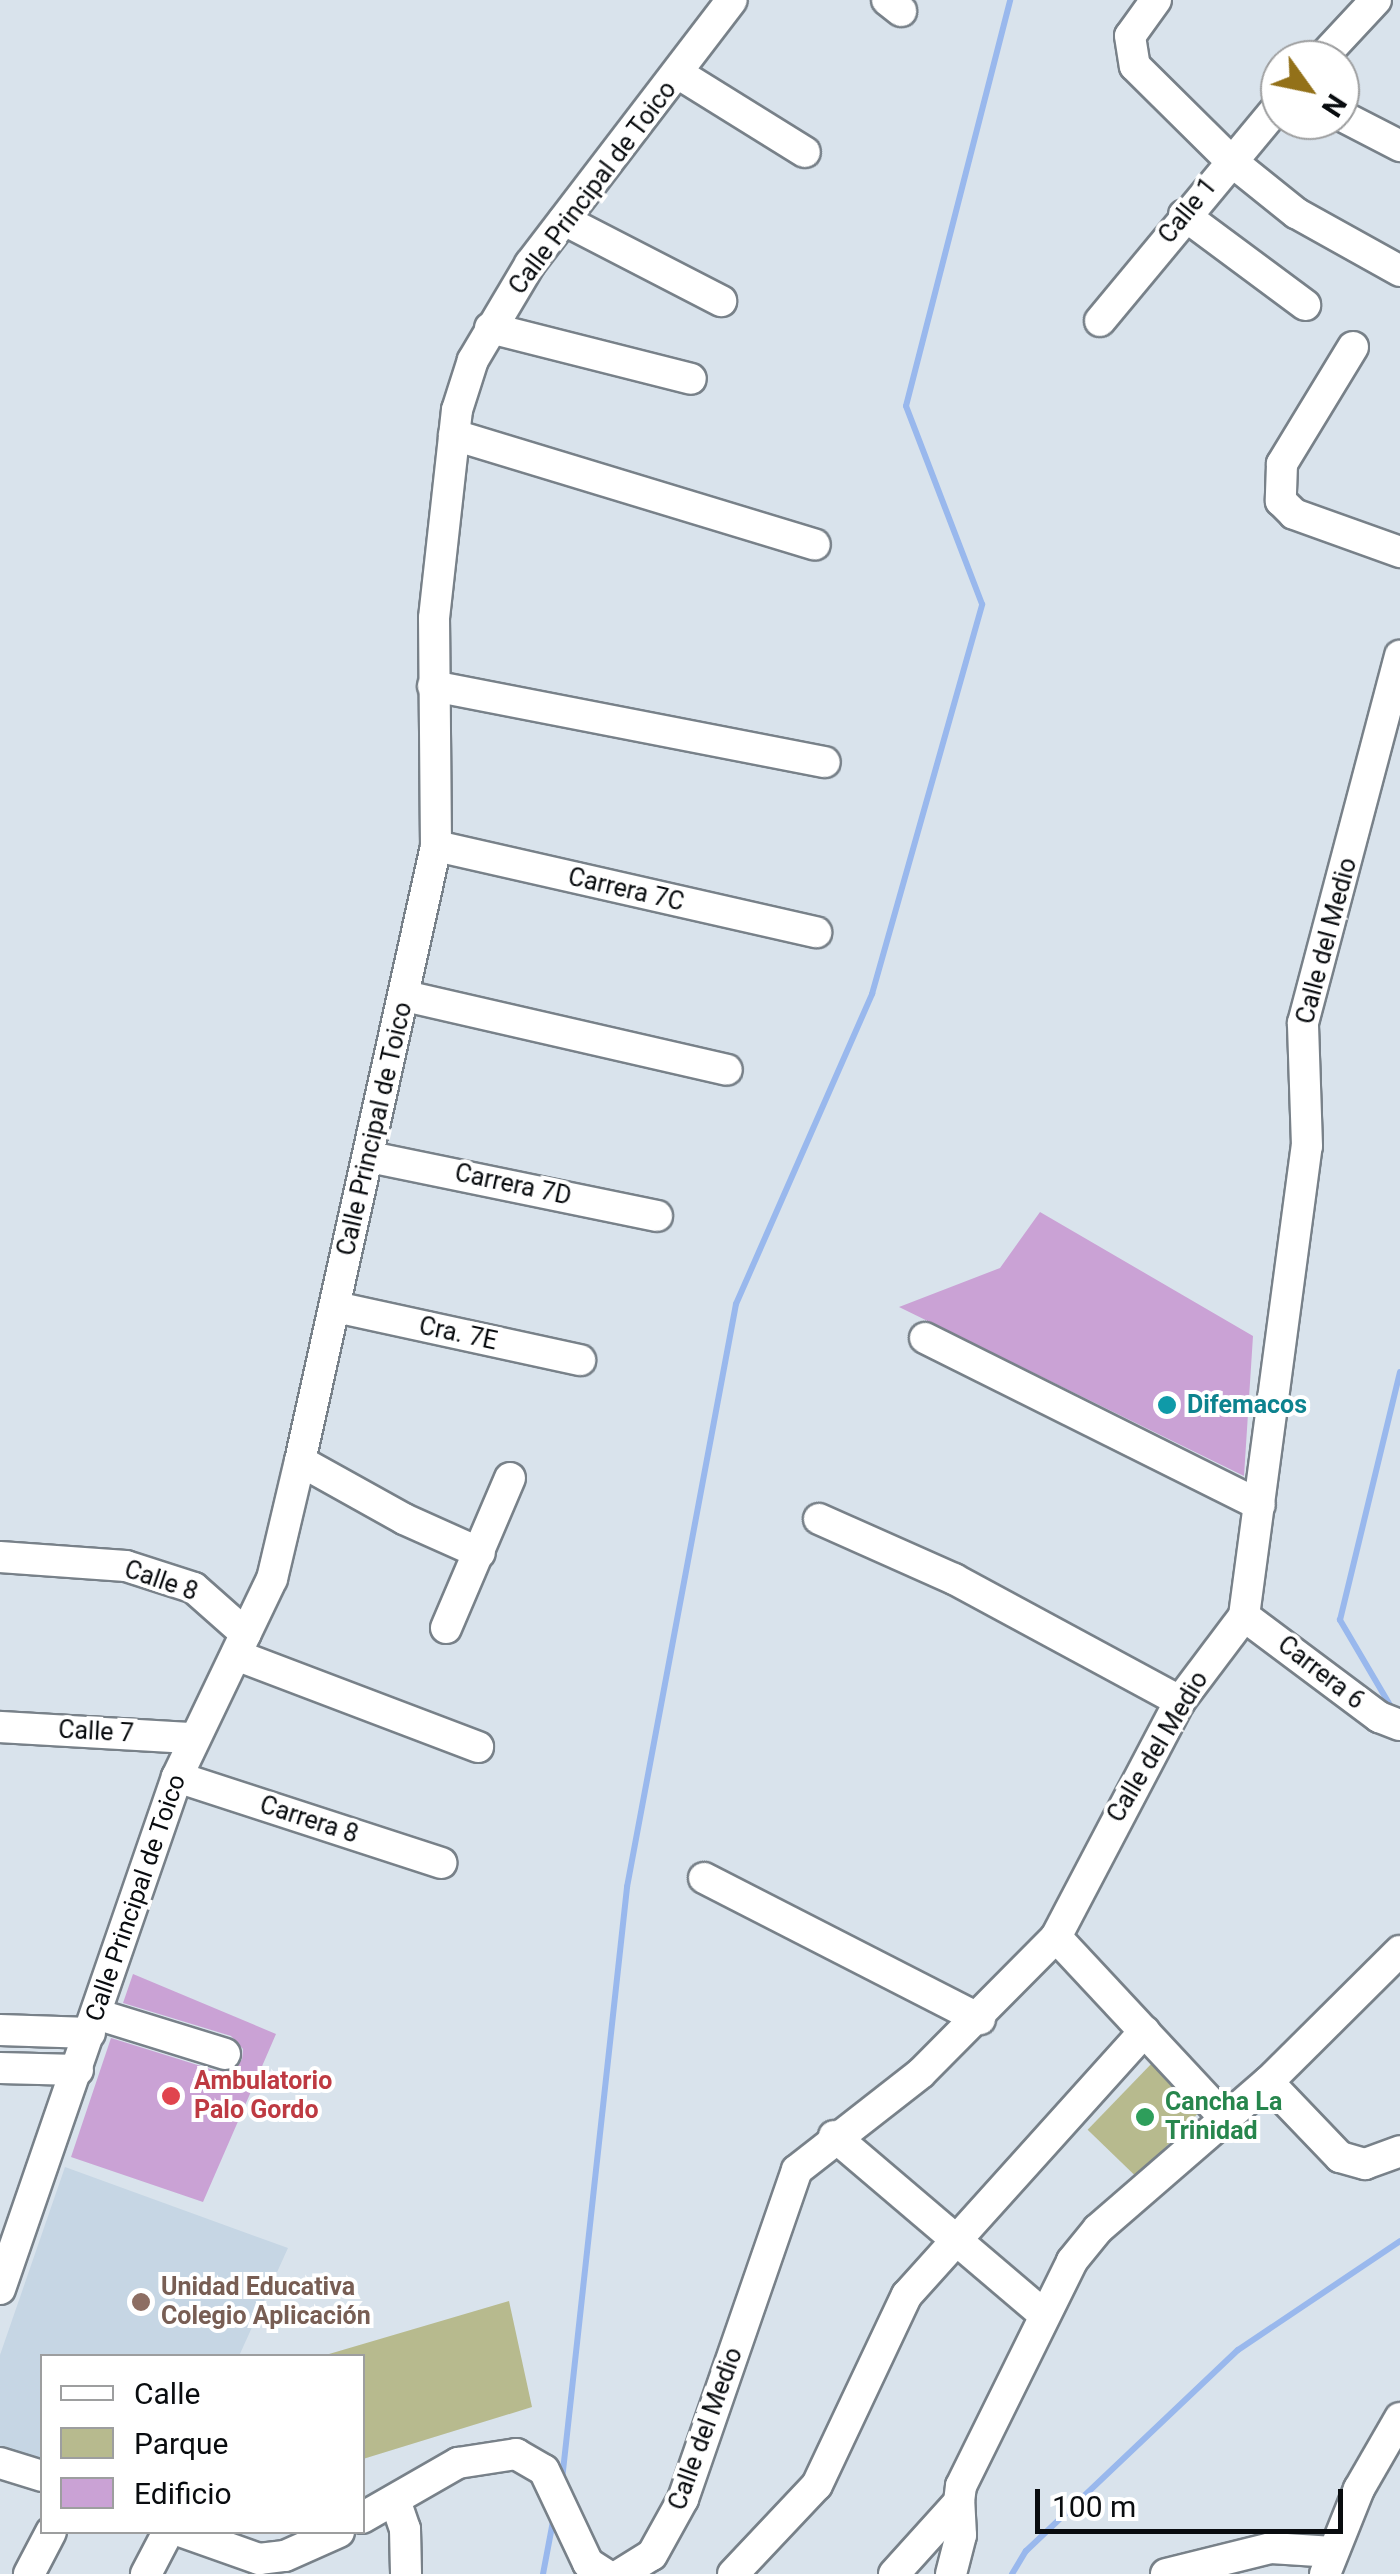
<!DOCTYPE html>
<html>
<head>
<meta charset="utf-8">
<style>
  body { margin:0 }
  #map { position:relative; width:1400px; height:2574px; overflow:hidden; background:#d9e3ec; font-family:Roboto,sans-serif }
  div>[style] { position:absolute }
  .built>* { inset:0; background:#c6d6e4 }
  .green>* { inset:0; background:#b7ba8e; transform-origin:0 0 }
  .stream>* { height:6px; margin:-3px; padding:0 3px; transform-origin:3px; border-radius:3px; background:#99b8ed }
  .building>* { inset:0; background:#caa2d5 }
  .roads { filter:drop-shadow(2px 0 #788189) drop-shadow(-2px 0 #788189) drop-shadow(0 2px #788189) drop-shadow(0 -2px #788189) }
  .minor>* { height:30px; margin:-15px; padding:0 15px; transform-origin:15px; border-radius:15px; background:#fff }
  .dots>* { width:28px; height:28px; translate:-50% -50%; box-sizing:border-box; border:5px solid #fff; border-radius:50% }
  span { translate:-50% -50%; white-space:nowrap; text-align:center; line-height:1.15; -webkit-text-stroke:8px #fff; paint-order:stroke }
  .street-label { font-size:25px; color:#090c0f }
  .culture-label { font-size:25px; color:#0d838f; font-weight:700 }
  .left { translate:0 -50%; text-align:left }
  .health-label { font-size:25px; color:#be3a42; font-weight:700 }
  .leisure-label { font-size:25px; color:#27864d; font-weight:700 }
  .education-label { font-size:25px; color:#785e54; font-weight:700 }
  .legend { position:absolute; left:40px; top:2354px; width:325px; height:180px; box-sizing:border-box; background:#fff; border:2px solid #9d9e9f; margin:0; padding:12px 18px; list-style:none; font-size:30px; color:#090c0f }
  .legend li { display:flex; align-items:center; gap:20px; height:50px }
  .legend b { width:50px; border:2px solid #9d9e9f }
  .north { position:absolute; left:1260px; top:40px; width:100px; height:100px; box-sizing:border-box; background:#fff; border:2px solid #9d9e9f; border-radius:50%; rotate:123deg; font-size:28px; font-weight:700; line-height:40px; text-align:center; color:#090c0f }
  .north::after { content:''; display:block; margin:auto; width:35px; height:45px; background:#937119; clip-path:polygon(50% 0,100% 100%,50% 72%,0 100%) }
  .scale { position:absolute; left:1035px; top:2489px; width:308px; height:45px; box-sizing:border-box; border:5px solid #090c0f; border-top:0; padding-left:12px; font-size:30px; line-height:35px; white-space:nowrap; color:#090c0f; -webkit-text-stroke:8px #fff; paint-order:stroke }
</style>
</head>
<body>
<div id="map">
  <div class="built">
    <div style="clip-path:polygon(65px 2167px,288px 2248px,239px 2356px,42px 2356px,42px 2476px,0 2458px,0 2355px)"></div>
  </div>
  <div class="green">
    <div style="left:1155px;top:2060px;width:68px;height:97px;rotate:44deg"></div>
    <div style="clip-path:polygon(509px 2301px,532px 2407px,363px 2459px,362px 2356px,329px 2354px)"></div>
  </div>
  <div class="stream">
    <div style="left:1394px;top:1712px;width:107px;rotate:-120.4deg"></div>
    <div style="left:1340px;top:1620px;width:255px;rotate:-76.4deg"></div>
    <div style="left:562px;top:2480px;width:597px;rotate:-83.74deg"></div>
    <div style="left:627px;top:1887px;width:593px;rotate:-79.41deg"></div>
    <div style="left:736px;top:1304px;width:339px;rotate:-66.3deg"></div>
    <div style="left:872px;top:994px;width:405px;rotate:-74.2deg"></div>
    <div style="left:982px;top:604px;width:212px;rotate:-111deg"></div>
    <div style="left:906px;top:406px;width:419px;rotate:-75.6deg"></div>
    <div style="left:543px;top:2574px;width:59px;rotate:-79.3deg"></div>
    <div style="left:1012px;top:2574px;width:27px;rotate:-59deg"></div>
    <div style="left:1026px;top:2551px;width:292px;rotate:-43.5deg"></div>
    <div style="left:1238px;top:2350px;width:195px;rotate:-33.9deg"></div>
  </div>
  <div class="building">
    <div style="clip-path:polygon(1040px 1212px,1253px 1336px,1244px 1476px,899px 1307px,1000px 1268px)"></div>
    <div style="clip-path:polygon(133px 1974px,276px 2034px,203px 2202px,71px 2157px,111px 2038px,220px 2072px,242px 2060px,243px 2049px,231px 2036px,123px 2003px)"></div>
  </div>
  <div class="roads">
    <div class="minor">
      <div style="left:887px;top:0;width:18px;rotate:38deg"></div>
      <div style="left:1156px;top:0;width:44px;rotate:125.8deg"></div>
      <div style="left:1130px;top:36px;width:30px;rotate:81deg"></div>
      <div style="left:1135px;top:66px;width:134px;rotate:44.7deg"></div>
      <div style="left:1230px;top:160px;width:85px;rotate:38.8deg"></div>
      <div style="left:1296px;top:213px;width:119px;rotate:29.1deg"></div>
      <div style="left:1320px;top:60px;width:82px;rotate:-47deg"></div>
      <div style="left:679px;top:74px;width:148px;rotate:31.8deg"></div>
      <div style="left:1340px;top:115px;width:68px;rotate:27.3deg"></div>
      <div style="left:1184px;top:215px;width:151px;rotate:36.6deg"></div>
      <div style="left:564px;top:220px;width:177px;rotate:27.3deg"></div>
      <div style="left:1100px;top:321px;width:282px;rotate:-50.3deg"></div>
      <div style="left:490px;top:328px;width:207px;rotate:14.2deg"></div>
      <div style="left:1353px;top:347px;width:137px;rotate:121.3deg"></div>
      <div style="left:1282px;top:464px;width:37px;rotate:92deg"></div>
      <div style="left:1281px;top:501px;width:18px;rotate:45deg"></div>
      <div style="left:1294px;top:514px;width:113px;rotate:19.7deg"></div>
      <div style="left:454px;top:435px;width:377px;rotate:16.9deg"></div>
      <div style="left:433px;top:686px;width:399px;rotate:11deg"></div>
      <div style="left:436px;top:846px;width:390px;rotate:12.8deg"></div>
      <div style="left:405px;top:996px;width:330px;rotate:12.9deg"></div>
      <div style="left:370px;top:1157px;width:293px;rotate:11.6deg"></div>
      <div style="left:336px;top:1307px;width:250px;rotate:12.3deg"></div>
      <div style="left:925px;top:1338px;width:374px;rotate:26.5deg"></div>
      <div style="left:300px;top:1461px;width:119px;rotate:29.1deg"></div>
      <div style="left:404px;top:1519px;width:83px;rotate:24.1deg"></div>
      <div style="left:819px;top:1519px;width:148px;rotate:24deg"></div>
      <div style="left:954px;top:1579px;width:257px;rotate:28.4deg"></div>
      <div style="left:0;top:1557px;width:126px;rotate:4.1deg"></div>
      <div style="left:126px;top:1566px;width:71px;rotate:17.9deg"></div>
      <div style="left:194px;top:1588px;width:69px;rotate:41.5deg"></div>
      <div style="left:1244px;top:1616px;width:169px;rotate:36.8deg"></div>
      <div style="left:1379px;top:1717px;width:22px;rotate:21deg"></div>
      <div style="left:446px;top:1628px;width:163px;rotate:-66.9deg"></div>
      <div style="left:236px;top:1655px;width:259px;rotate:20.8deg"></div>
      <div style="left:0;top:1727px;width:192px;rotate:3.3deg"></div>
      <div style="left:177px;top:1777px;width:278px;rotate:18deg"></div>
      <div style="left:704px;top:1878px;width:310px;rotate:27.1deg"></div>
      <div style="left:1056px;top:1937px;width:246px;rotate:47deg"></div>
      <div style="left:96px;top:2014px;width:135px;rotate:17.2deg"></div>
      <div style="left:0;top:2030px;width:90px;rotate:1.9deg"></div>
      <div style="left:0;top:2068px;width:78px;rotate:1.5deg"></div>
      <div style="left:1268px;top:2082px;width:104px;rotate:46.2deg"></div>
      <div style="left:1340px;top:2157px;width:26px;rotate:16deg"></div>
      <div style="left:1365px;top:2164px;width:37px;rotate:-20deg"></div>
      <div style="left:834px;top:2136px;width:273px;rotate:40.4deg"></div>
      <div style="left:0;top:2289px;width:542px;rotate:-70.93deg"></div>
      <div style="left:177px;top:1777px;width:220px;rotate:-64.4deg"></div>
      <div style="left:272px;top:1579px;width:121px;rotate:-76.7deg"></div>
      <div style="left:300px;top:1461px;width:630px;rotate:-77.53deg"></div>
      <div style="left:436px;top:846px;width:228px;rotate:-90.5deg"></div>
      <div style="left:434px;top:618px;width:209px;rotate:-83.7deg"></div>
      <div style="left:457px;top:410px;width:52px;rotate:-72.3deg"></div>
      <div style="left:473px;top:360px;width:112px;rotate:-59.3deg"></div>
      <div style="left:530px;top:264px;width:332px;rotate:-52.6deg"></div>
      <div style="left:0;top:2463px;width:44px;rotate:17.2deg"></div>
      <div style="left:395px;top:2500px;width:31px;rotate:71deg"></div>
      <div style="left:405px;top:2529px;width:45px;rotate:88.7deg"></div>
      <div style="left:362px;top:2518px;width:111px;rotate:-29.8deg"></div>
      <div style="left:458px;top:2463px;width:59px;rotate:-8.8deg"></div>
      <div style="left:516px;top:2454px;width:32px;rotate:30deg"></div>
      <div style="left:544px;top:2470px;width:103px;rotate:64.7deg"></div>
      <div style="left:588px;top:2563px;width:20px;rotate:33deg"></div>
      <div style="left:183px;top:2532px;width:81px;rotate:19.6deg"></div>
      <div style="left:259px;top:2559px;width:26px;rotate:-7deg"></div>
      <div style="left:285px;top:2556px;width:59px;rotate:-24deg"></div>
      <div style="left:29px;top:2574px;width:47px;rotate:-62.4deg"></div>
      <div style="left:146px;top:2574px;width:47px;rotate:-62.4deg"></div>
      <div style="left:621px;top:2574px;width:36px;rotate:-32deg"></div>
      <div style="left:652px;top:2555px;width:64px;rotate:-61deg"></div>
      <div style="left:683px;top:2499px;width:348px;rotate:-70.9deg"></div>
      <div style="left:797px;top:2170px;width:157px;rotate:-38deg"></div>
      <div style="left:921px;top:2073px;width:192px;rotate:-45.2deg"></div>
      <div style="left:1056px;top:1937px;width:267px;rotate:-62.3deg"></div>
      <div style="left:1180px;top:1701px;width:106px;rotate:-53deg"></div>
      <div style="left:1244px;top:1616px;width:474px;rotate:-82.4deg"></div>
      <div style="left:1307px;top:1146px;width:123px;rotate:-91.9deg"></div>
      <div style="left:1303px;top:1023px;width:380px;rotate:-75.2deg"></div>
      <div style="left:733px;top:2574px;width:122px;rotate:-46.7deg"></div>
      <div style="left:817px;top:2485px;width:210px;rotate:-64.7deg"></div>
      <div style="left:907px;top:2295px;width:355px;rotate:-48deg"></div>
      <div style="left:894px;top:2574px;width:97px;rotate:-47.9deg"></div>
      <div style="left:959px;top:2502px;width:16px;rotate:-83deg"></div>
      <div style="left:961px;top:2486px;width:251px;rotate:-63.7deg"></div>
      <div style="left:1072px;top:2261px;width:41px;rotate:-50.9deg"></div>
      <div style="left:1098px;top:2229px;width:225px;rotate:-40.9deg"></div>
      <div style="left:1268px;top:2082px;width:186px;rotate:-44.8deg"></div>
      <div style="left:951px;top:2574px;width:40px;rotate:-75.6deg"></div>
      <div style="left:961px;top:2535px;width:33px;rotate:-93deg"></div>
      <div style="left:1166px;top:2574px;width:108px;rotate:-13.9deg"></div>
      <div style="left:1271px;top:2548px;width:62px;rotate:3.7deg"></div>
      <div style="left:1325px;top:2574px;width:92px;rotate:-68.2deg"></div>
      <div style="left:1359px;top:2489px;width:82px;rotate:-60deg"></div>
    </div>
  </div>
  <div class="dots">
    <div style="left:1167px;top:1405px;background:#0f9aa8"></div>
    <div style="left:171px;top:2096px;background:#e0444e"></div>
    <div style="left:1145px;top:2117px;background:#2e9e5b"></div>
    <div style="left:141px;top:2302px;background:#8d6e63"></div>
  </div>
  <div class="street-label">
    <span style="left:593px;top:188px;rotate:-53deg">Calle Principal de Toico</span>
    <span style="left:1188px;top:211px;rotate:-51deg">Calle 1</span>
    <span style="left:626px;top:890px;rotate:13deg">Carrera 7C</span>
    <span style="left:1327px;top:941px;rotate:-75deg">Calle del Medio</span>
    <span style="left:375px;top:1129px;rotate:-77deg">Calle Principal de Toico</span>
    <span style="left:513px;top:1185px;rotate:12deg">Carrera 7D</span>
    <span style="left:458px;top:1334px;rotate:12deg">Cra. 7E</span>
    <span style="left:161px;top:1581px;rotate:19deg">Calle 8</span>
    <span style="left:1321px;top:1673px;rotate:38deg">Carrera 6</span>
    <span style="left:96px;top:1732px;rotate:3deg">Calle 7</span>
    <span style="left:1158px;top:1747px;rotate:-59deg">Calle del Medio</span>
    <span style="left:309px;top:1820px;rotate:18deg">Carrera 8</span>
    <span style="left:136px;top:1898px;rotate:-71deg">Calle Principal de Toico</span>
    <span style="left:706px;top:2429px;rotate:-70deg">Calle del Medio</span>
  </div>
  <div class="culture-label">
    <span class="left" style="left:1187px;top:1405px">Difemacos</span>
  </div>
  <div class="health-label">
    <span class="left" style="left:194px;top:2096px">Ambulatorio<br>Palo Gordo</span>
  </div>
  <div class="leisure-label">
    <span class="left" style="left:1165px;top:2117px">Cancha La<br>Trinidad</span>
  </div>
  <div class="education-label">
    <span class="left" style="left:161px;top:2302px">Unidad Educativa<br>Colegio Aplicación</span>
  </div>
  <ul class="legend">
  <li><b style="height:12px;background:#fff"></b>Calle</li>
  <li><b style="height:28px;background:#b7ba8e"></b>Parque</li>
  <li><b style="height:28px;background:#caa2d5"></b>Edificio</li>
  </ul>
  <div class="north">N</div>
  <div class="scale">100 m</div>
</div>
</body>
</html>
